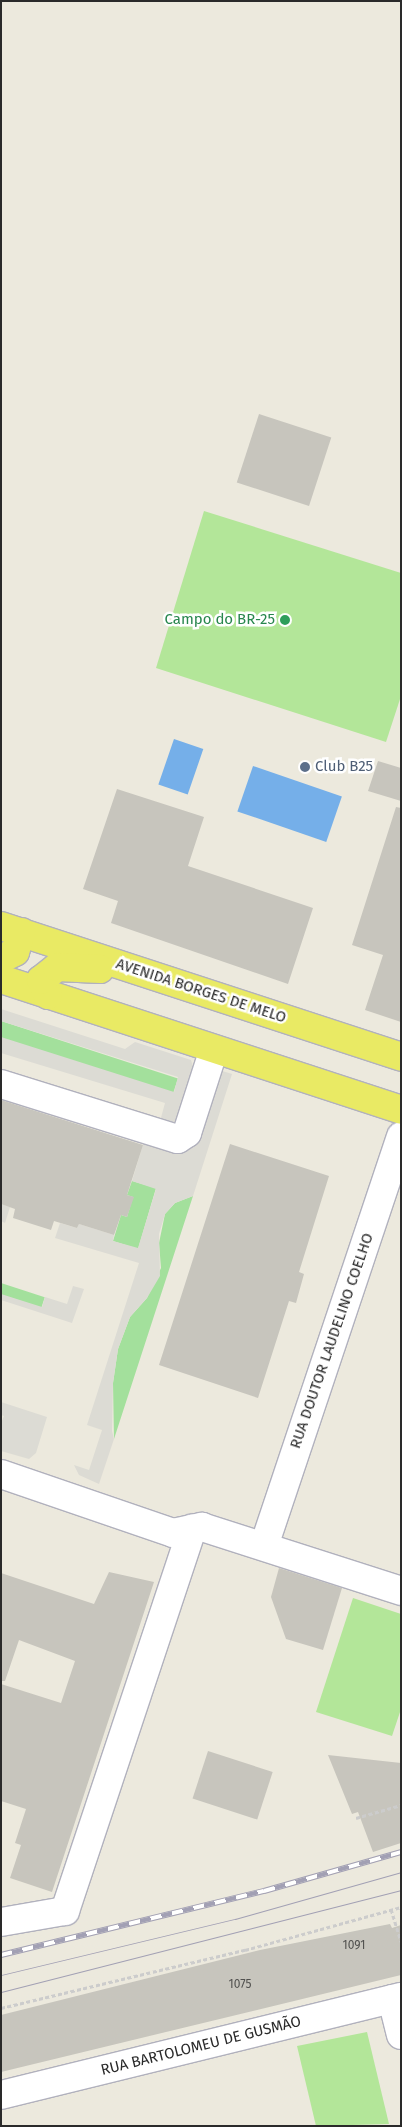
<!DOCTYPE html>
<html>
<head>
<meta charset="utf-8">
<style>
  body { margin:0 }
  #map { position:relative; width:402px; height:2127px; overflow:hidden; background:#ece9dd; font-family:"Fira Sans",sans-serif }
  div>[style] { position:absolute }
  .green>* { inset:0; background:#a3e09c; transform-origin:0 0 }
  .pitch>* { inset:0; background:#b3e699 }
  .plaza>* { inset:0; background:#dcdbd4 }
  .water>* { inset:0; background:#75afe9; transform-origin:0 0 }
  .building>* { inset:0; background:#c7c5bd; transform-origin:0 0 }
  .path>* { height:3px; margin-top:-1.5px; transform-origin:0; background:repeating-linear-gradient(90deg,#ccc 0 4px,transparent 0 6.5px) }
  .roads { filter:drop-shadow(1px 0 #b1b1bd) drop-shadow(-1px 0 #b1b1bd) drop-shadow(0 1px #b1b1bd) drop-shadow(0 -1px #b1b1bd) }
  .minor>* { height:28px; margin:-14px; padding:0 14px; transform-origin:14px; border-radius:14px; background:#fff }
  .major>* { height:28px; margin:-14px; padding:0 14px; transform-origin:14px; border-radius:14px; background:#e9ea64 }
  .tram>* { height:1px; margin:-0.5px; padding:0 0.5px; transform-origin:0.5px; border-radius:0.5px; background:#a2a0b4 }
  .rail>* { height:5.5px; margin-top:-2.75px; transform-origin:0; background:repeating-linear-gradient(90deg,#fff 0 11px,#a2a0b4 0 22px); box-sizing:border-box; border-block:1px solid #a2a0b4 }
  .dots>* { width:14px; height:14px; translate:-50% -50%; box-sizing:border-box; border:2px solid #fff; border-radius:50% }
  span { translate:-50% -50%; white-space:nowrap; text-align:center; line-height:1.15; -webkit-text-stroke:5px #fff; paint-order:stroke }
  .number-label { font-size:12px; color:#51514f }
  .number-label span { -webkit-text-stroke-width:0 }
  .leisure-label { font-size:15px; color:#27864d }
  .right { translate:-100% -50%; text-align:right }
  .service-label { font-size:15px; color:#4e5e75 }
  .left { translate:0 -50%; text-align:left }
  .street-label { font-size:15px; color:#2a2a2a }
  .frame { position:absolute; inset:0; border:2px solid #2a2a2a; pointer-events:none }
</style>
</head>
<body>
<div id="map">
  <div class="green">
    <div style="left:1px;top:1021px;width:186px;height:16px;rotate:18deg"></div>
    <div style="clip-path:polygon(132px 1181px,156px 1188px,138px 1249px,113px 1241px,121px 1215px,127px 1217px,133px 1197px,127px 1195px)"></div>
    <div style="clip-path:polygon(193px 1196px,114px 1439px,113px 1383px,118px 1349px,130px 1317px,147px 1298px,161px 1268px,159px 1243px,165px 1214px,175px 1203px)"></div>
    <div style="left:1px;top:1283px;width:46px;height:11px;rotate:18deg"></div>
  </div>
  <div class="pitch">
    <div style="clip-path:polygon(204px 511px,401px 573px,401px 696px,386px 742px,156px 668px)"></div>
    <div style="clip-path:polygon(353px 1598px,401px 1614px,401px 1709px,392px 1736px,316px 1712px)"></div>
    <div style="clip-path:polygon(367px 2032px,389px 2124px,316px 2126px,297px 2046px)"></div>
  </div>
  <div class="plaza">
    <div style="clip-path:polygon(1px 1009px,125px 1049px,135px 1042px,191px 1060px,194px 1070px,179px 1122px,173px 1126px,159px 1125px,165px 1103px,1px 1053px,1px 1037px,174px 1092px,178px 1077px,1px 1021px)"></div>
    <div style="clip-path:polygon(219px 1070px,232px 1074px,193px 1196px,175px 1203px,165px 1214px,159px 1234px,160px 1276px,147px 1298px,130px 1317px,118px 1349px,113px 1383px,112px 1431px,114px 1439px,99px 1484px,79px 1475px,74px 1465px,89px 1470px,102px 1430px,87px 1425px,139px 1263px,55px 1238px,60px 1223px,77px 1228px,79px 1224px,114px 1235px,113px 1241px,138px 1248px,156px 1189px,132px 1181px,145px 1138px,186px 1149px,195px 1146px)"></div>
    <div style="clip-path:polygon(1px 1204px,10px 1207px,5px 1223px,1px 1221px)"></div>
    <div style="clip-path:polygon(73px 1286px,84px 1289px,72px 1323px,1px 1300px,1px 1294px,42px 1307px,45px 1297px,67px 1304px)"></div>
    <div style="clip-path:polygon(1px 1402px,47px 1417px,36px 1453px,29px 1459px,1px 1451px,1px 1423px,4px 1416px,1px 1415px)"></div>
  </div>
  <div class="water">
    <div style="left:174px;top:739px;width:31px;height:48px;rotate:19deg"></div>
    <div style="left:253px;top:766px;width:94px;height:48px;rotate:19deg"></div>
  </div>
  <div class="building">
    <div style="left:259px;top:414px;width:76px;height:72px;rotate:18deg"></div>
    <div style="clip-path:polygon(378px 761px,401px 768px,401px 801px,368px 791px)"></div>
    <div style="clip-path:polygon(117px 789px,204px 817px,188px 866px,313px 908px,288px 984px,111px 923px,118px 901px,83px 889px)"></div>
    <div style="clip-path:polygon(396px 807px,401px 808px,401px 1022px,365px 1010px,383px 955px,352px 945px)"></div>
    <div style="clip-path:polygon(1px 1100px,143px 1145px,127px 1195px,134px 1197px,127px 1217px,121px 1215px,114px 1235px,79px 1224px,77px 1228px,54px 1221px,51px 1230px,13px 1218px,15px 1209px,1px 1204px)"></div>
    <div style="clip-path:polygon(230px 1144px,329px 1176px,299px 1272px,304px 1274px,296px 1303px,289px 1301px,258px 1398px,159px 1365px)"></div>
    <div style="clip-path:polygon(279px 1568px,342px 1588px,323px 1650px,286px 1639px,271px 1597px)"></div>
    <div style="clip-path:polygon(109px 1572px,154px 1582px,52px 1892px,10px 1878px,21px 1845px,15px 1843px,26px 1809px,1px 1801px,1px 1684px,61px 1703px,75px 1661px,19px 1640px,5px 1681px,1px 1681px,1px 1573px,94px 1604px)"></div>
    <div style="left:208px;top:1751px;width:68px;height:50px;rotate:18deg"></div>
    <div style="clip-path:polygon(328px 1755px,401px 1763px,401px 1843px,373px 1852px,358px 1812px,352px 1814px)"></div>
    <div style="clip-path:polygon(390px 1924px,392px 1928px,401px 1925px,401px 1975px,1px 2072px,1px 2015px,260px 1950px)"></div>
  </div>
  <div class="path">
    <div style="left:356px;top:1818px;width:47px;rotate:-16.1deg"></div>
    <div style="left:391px;top:1909px;width:34px;rotate:73deg"></div>
    <div style="left:1px;top:2008px;width:251px;rotate:-13.4deg"></div>
    <div style="left:245px;top:1950px;width:162px;rotate:-15.4deg"></div>
  </div>
  <div class="roads">
    <div class="minor">
      <div style="left:1px;top:1084px;width:185px;rotate:17.3deg"></div>
      <div style="left:178px;top:1139px;width:11px;rotate:-34deg"></div>
      <div style="left:187px;top:1133px;width:88px;rotate:-72.2deg"></div>
      <div style="left:1px;top:1474px;width:182px;rotate:18.9deg"></div>
      <div style="left:173px;top:1533px;width:30px;rotate:-12deg"></div>
      <div style="left:202px;top:1527px;width:209px;rotate:17.8deg"></div>
      <div style="left:264px;top:1546px;width:432px;rotate:-71.5deg"></div>
      <div style="left:1px;top:1922px;width:65px;rotate:-9.8deg"></div>
      <div style="left:65px;top:1911px;width:403px;rotate:-71.6deg"></div>
      <div style="left:392px;top:1999px;width:37px;rotate:76deg"></div>
      <div style="left:1px;top:2095px;width:412px;rotate:-13.8deg"></div>
    </div>
    <div class="major">
      <div style="left:1px;top:926px;width:421px;rotate:18.1deg"></div>
      <div style="left:1px;top:959px;width:16px;rotate:-27deg"></div>
      <div style="left:15px;top:952px;width:21px;rotate:-73deg"></div>
      <div style="left:1px;top:979px;width:421px;rotate:18.1deg"></div>
      <div style="left:48px;top:995px;width:17px;rotate:-115deg"></div>
      <div style="left:41px;top:980px;width:21px;rotate:-39deg"></div>
      <div style="left:57px;top:967px;width:43px;rotate:2.7deg"></div>
    </div>
  </div>
  <div class="tram">
    <div style="left:1px;top:1975px;width:241px;rotate:-13.5deg"></div>
    <div style="left:235px;top:1919px;width:173px;rotate:-15.8deg"></div>
    <div style="left:1px;top:1992px;width:413px;rotate:-14.3deg"></div>
  </div>
  <div class="rail">
    <div style="left:1px;top:1955px;width:271px;rotate:-13.7deg"></div>
    <div style="left:264px;top:1891px;width:142px;rotate:-15.9deg"></div>
  </div>
  <div class="dots">
    <div style="left:285px;top:620px;background:#2e9e5b"></div>
    <div style="left:305px;top:767px;background:#5c6f8a"></div>
  </div>
  <div class="number-label">
    <span style="left:354px;top:1946px">1091</span>
    <span style="left:240px;top:1985px">1075</span>
  </div>
  <div class="leisure-label">
    <span class="right" style="left:275px;top:620px">Campo do BR-25</span>
  </div>
  <div class="service-label">
    <span class="left" style="left:315px;top:767px">Club B25</span>
  </div>
  <div class="street-label">
    <span style="left:201px;top:991px;rotate:18deg">AVENIDA BORGES DE MELO</span>
    <span style="left:332px;top:1341px;rotate:-71deg">RUA DOUTOR LAUDELINO COELHO</span>
    <span style="left:201px;top:2046px;rotate:-14deg">RUA BARTOLOMEU DE GUSMÃO</span>
  </div>
  <div class="frame"></div>
</div>
</body>
</html>
